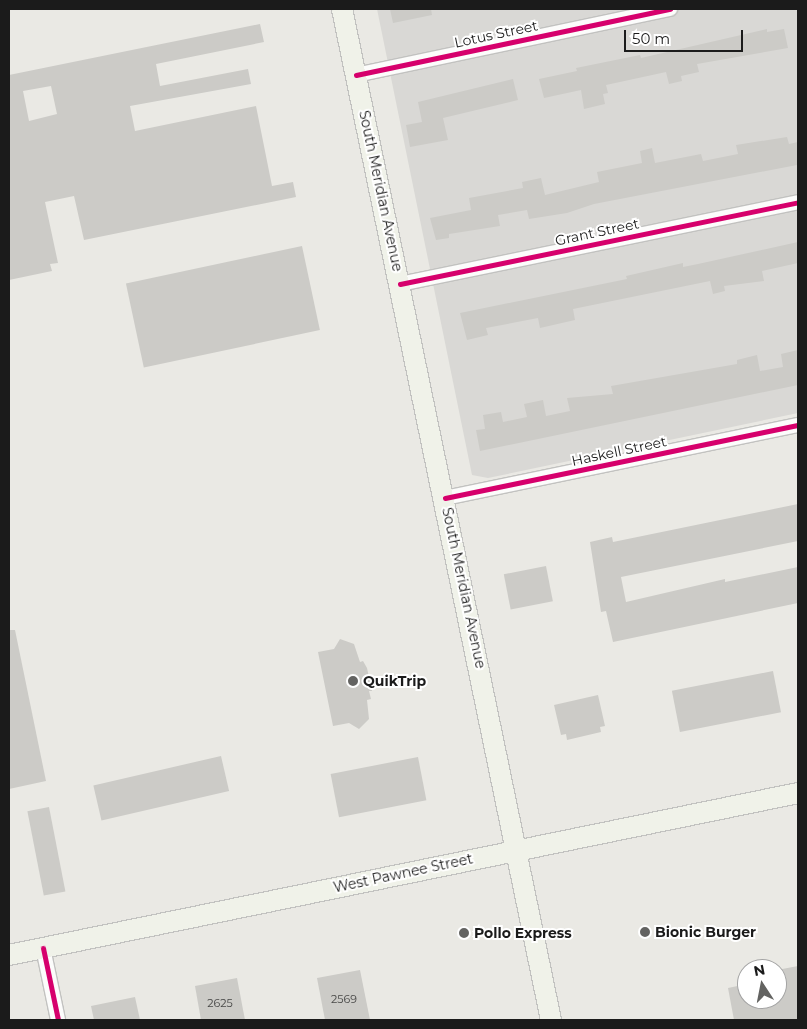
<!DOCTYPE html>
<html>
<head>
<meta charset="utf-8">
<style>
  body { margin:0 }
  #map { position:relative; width:807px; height:1029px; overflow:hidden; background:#eae9e4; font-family:Montserrat,sans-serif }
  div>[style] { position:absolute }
  .residential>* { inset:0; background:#d9d8d5 }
  .building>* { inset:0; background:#cccbc7; transform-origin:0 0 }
  .roads { filter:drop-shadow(1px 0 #c2c2c0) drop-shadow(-1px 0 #c2c2c0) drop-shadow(0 1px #c2c2c0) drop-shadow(0 -1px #c2c2c0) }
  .minor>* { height:14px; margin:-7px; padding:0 7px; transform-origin:7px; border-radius:7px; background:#fcfcfb }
  .secondary>* { height:20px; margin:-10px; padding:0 10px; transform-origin:10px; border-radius:10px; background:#f0f2e9 }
  .cycleway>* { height:5px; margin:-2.5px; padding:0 2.5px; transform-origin:2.5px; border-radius:2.5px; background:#d6006c }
  .dots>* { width:14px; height:14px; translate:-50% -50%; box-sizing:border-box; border:2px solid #fff; border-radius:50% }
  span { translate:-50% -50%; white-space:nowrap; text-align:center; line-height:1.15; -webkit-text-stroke:4px #fff; paint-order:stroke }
  .number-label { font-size:11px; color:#474746 }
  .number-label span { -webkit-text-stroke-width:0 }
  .street-label { font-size:14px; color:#1b1b1b }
  .poi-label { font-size:14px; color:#1b1b1b; font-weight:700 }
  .left { translate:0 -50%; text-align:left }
  .frame { position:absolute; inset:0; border:10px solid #1b1b1b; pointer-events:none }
  .north { position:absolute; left:737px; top:959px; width:50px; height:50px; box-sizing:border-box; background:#fff; border:1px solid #a4a4a4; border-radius:50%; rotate:349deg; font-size:14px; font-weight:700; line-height:20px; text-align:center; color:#1b1b1b }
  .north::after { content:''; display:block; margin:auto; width:18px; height:22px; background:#636361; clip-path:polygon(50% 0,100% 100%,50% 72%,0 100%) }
  .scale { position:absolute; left:624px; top:30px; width:119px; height:22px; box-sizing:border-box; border:2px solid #1b1b1b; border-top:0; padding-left:6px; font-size:15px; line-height:18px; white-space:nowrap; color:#1b1b1b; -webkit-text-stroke:4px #fff; paint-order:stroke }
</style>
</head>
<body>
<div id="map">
  <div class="residential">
    <div style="clip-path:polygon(377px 9px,798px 9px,798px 413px,488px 478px,472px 475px)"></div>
  </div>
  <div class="building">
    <div style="clip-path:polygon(390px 9px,431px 9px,432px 15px,393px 23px)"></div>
    <div style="clip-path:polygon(evenodd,260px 24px,264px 42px,156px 64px,160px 86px,248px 69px,251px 84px,130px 106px,135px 131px,256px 106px,272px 186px,293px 182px,296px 197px,84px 240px,74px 196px,45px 202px,58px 263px,50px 264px,52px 271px,9px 280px,9px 75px,260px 24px,51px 86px,57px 114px,29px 121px,23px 91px,51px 86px)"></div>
    <div style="clip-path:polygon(767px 29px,767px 32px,784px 29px,788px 48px,697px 64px,699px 72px,681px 76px,682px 81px,669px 84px,666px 72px,606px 85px,608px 93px,603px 94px,605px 104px,584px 109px,581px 90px,544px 98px,539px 79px,577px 71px,576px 68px,640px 55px,641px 58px)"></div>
    <div style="clip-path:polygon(513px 79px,518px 100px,443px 118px,448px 140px,410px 147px,406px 125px,422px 122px,418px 102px)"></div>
    <div style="clip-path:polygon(787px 137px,789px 144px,798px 142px,797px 165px,594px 204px,567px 213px,529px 219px,527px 210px,498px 215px,500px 226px,449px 234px,449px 238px,436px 240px,430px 218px,471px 210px,469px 198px,523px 188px,522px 182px,541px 178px,545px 195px,599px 182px,597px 172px,642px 163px,640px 151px,652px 148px,655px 163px,701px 154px,703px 161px,738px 154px,736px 145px)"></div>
    <div style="clip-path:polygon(798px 242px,798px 263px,762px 271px,764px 281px,724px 286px,725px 291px,713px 294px,710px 281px,573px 309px,575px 320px,540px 328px,538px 318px,486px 328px,488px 335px,467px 340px,460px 313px,627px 279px,626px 276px,683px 263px,683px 267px,698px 264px)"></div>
    <div style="left:302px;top:246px;width:86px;height:180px;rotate:78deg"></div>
    <div style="clip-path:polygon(798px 350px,798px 385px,480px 451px,476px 430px,485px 429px,483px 415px,501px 412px,503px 422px,527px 417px,524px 404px,543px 400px,546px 416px,570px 411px,567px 398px,613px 394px,611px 386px,737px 364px,737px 360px,757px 355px,760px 371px,783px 367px,781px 354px)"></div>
    <div style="clip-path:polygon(798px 504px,798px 541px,621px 577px,626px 602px,725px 579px,725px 582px,798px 567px,798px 603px,613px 642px,606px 611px,601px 612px,590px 542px,612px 537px,613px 542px)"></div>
    <div style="left:546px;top:566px;width:36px;height:43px;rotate:79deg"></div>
    <div style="clip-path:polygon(9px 630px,15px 630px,46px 781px,9px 789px)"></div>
    <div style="clip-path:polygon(340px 639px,354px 644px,360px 662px,363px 661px,367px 668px,372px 691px,369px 691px,371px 699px,367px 700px,369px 719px,359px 729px,349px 723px,333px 726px,318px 652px,334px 649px)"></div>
    <div style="left:773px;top:671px;width:42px;height:103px;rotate:79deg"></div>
    <div style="clip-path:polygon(598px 695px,605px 726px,600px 727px,601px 732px,567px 740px,566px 734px,561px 735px,554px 705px)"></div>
    <div style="left:221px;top:756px;width:36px;height:131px;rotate:77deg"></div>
    <div style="left:418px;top:757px;width:44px;height:89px;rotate:79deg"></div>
    <div style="left:49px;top:807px;width:86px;height:22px;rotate:79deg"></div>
    <div style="clip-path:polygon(798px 966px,798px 1020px,734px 1020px,728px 988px,747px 984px,747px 999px,777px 999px,777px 970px)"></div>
    <div style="clip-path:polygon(360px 970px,370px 1020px,325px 1020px,317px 978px)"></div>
    <div style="clip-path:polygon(237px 978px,245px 1020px,201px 1020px,195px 986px)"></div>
    <div style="clip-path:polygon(135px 997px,140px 1020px,94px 1020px,91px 1006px)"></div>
  </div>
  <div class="roads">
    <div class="minor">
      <div style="left:356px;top:75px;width:321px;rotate:-11.9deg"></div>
      <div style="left:400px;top:284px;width:406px;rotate:-11.6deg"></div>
      <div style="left:445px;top:498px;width:360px;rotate:-11.7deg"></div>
      <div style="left:43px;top:948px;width:74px;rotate:78.2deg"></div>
    </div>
    <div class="secondary">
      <div style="left:342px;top:9px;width:1032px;rotate:78.32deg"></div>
      <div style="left:9px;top:955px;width:805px;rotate:-11.6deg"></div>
    </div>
  </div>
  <div class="cycleway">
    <div style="left:356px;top:75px;width:321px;rotate:-11.9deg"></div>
    <div style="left:400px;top:284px;width:406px;rotate:-11.6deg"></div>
    <div style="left:445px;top:498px;width:360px;rotate:-11.7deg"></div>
    <div style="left:43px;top:948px;width:74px;rotate:78.2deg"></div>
  </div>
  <div class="dots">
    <div style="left:353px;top:681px;background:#636361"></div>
    <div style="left:645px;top:932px;background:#636361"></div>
    <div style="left:464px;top:933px;background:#636361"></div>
  </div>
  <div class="number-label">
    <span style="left:344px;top:999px">2569</span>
    <span style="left:220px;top:1003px">2625</span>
  </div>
  <div class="street-label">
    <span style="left:496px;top:34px;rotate:-12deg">Lotus Street</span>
    <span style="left:381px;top:191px;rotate:78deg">South Meridian Avenue</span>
    <span style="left:597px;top:232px;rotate:-12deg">Grant Street</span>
    <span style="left:619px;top:451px;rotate:-12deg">Haskell Street</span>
    <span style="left:464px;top:588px;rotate:78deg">South Meridian Avenue</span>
    <span style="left:403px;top:873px;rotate:-12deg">West Pawnee Street</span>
  </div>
  <div class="poi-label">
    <span class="left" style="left:363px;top:681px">QuikTrip</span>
    <span class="left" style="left:655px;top:932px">Bionic Burger</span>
    <span class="left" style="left:474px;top:933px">Pollo Express</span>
  </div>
  <div class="frame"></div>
  <div class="north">N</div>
  <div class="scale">50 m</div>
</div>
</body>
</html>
